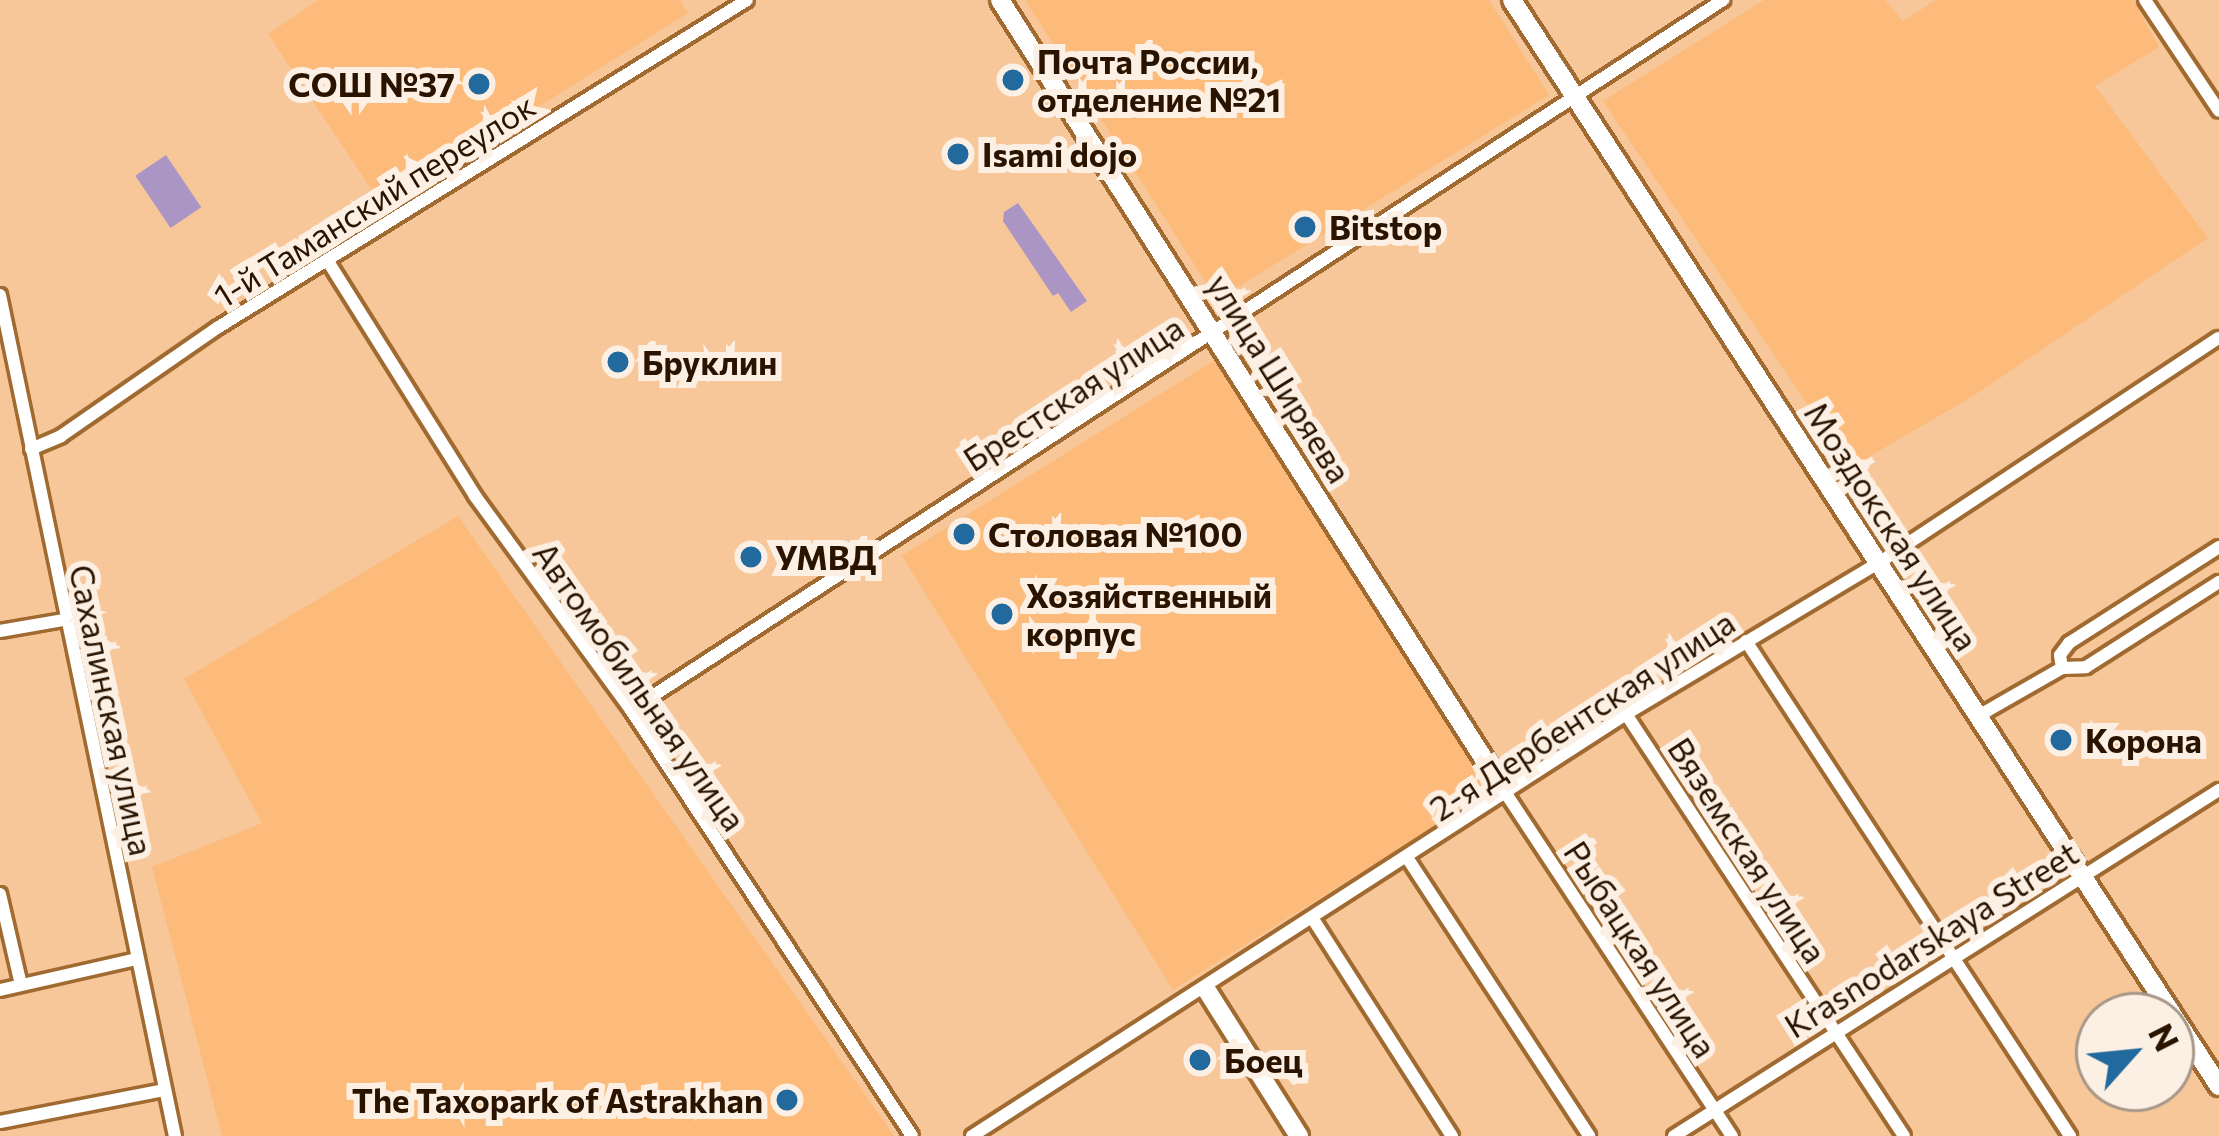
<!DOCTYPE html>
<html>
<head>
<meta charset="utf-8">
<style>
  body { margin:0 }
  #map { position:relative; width:2219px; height:1136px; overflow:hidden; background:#f7c79a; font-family:Commissioner,sans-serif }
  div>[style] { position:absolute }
  .built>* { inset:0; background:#fcbb7a; transform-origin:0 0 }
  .green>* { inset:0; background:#aa95c5; transform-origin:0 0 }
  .roads { filter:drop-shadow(3px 0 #a06a30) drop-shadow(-3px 0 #a06a30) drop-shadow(0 3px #a06a30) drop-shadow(0 -3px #a06a30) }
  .street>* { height:12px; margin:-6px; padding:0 6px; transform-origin:6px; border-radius:6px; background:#fff }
  .secondary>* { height:18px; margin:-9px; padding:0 9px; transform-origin:9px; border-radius:9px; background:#fff }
  .dots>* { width:33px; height:33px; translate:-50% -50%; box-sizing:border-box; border:6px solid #fcf0e5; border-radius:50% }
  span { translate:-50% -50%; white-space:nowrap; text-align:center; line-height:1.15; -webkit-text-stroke:12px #fcf0e5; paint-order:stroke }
  .poi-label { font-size:33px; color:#2a1400; font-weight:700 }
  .left { translate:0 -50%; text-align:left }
  .right { translate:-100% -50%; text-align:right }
  .street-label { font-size:33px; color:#2a1400 }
  .north { position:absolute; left:2075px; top:992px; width:120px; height:120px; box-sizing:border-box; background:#fcf0e5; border:3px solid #a89889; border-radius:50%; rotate:63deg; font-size:33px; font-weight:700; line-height:48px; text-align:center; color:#2a1400 }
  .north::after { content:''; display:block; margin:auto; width:42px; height:54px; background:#22699d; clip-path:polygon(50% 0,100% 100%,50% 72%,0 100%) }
</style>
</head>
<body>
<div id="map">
  <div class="built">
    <div style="clip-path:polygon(318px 0,680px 0,688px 13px,382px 205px,268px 34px)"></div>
    <div style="clip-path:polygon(1025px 0,1489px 0,1549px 95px,1217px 300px)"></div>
    <div style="clip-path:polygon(1764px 0,1885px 0,1903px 21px,1936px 0,2133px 0,2159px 47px,2095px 86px,2208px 238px,1973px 396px,1850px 468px,1603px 101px)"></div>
    <div style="left:1218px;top:358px;width:512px;height:373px;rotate:58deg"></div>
    <div style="clip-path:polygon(458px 516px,894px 1136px,222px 1136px,152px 867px,262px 823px,184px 679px)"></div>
  </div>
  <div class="green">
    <div style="left:166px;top:155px;width:63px;height:37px;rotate:56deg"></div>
    <div style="clip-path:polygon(1018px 203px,1087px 301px,1071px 312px,1058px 293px,1053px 296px,1003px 221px,1004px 212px)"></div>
  </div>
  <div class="roads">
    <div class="street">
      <div style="left:2145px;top:0;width:133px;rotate:56.3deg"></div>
      <div style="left:329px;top:263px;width:275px;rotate:57.9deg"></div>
      <div style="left:475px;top:496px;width:265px;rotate:53.9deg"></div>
      <div style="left:631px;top:710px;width:510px;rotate:56.59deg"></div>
      <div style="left:0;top:295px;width:859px;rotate:78.25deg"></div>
      <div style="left:31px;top:449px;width:33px;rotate:-23deg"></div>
      <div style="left:61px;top:436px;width:190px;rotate:-34.7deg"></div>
      <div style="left:217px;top:328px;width:623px;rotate:-31.75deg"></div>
      <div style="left:0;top:631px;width:65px;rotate:-9.8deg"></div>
      <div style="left:1746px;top:641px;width:592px;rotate:56.79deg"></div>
      <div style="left:2062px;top:668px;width:24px;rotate:-2deg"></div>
      <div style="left:2086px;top:667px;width:158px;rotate:-32.6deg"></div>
      <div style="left:631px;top:710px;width:1303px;rotate:-33.03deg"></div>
      <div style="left:1626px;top:714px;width:505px;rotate:56.62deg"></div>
      <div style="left:1980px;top:715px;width:95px;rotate:-29.8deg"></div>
      <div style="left:2062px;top:668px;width:13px;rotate:-99deg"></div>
      <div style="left:2060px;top:655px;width:15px;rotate:-53deg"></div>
      <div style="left:2069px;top:643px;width:178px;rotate:-32.6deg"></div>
      <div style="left:1505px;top:792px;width:412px;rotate:56.6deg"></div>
      <div style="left:1408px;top:859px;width:331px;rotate:56.8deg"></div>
      <div style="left:0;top:894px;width:93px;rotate:77deg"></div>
      <div style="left:1313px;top:919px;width:258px;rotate:57.4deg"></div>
      <div style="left:0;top:990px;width:140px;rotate:-12.8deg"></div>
      <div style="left:0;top:1122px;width:168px;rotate:-11deg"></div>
      <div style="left:972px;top:1136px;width:778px;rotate:-32.83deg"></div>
      <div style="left:1626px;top:714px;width:296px;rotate:-30.9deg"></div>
      <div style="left:1880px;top:562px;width:406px;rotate:-33.5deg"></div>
      <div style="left:1674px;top:1136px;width:646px;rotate:-32.41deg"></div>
    </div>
    <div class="secondary">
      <div style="left:1000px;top:0;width:939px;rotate:57.48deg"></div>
      <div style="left:1512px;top:0;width:1296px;rotate:56.94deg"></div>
      <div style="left:1206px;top:989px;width:174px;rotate:57.7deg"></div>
    </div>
  </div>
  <div class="dots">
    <div style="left:1013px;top:80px;background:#22699d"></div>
    <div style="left:479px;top:84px;background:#22699d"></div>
    <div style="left:958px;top:154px;background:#22699d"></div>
    <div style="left:1305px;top:227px;background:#22699d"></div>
    <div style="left:618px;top:362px;background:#22699d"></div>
    <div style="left:964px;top:534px;background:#22699d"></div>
    <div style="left:751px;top:557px;background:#22699d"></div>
    <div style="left:1002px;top:614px;background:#22699d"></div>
    <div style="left:2061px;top:740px;background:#22699d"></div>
    <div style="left:1200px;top:1060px;background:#22699d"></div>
    <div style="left:787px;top:1100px;background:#22699d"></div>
  </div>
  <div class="poi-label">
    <span class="left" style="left:1037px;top:80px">Почта России,<br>отделение №21</span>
    <span class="right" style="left:455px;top:84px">СОШ №37</span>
    <span class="left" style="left:982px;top:154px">Isami dojo</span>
    <span class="left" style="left:1329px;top:227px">Bitstop</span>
    <span class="left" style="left:642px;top:362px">Бруклин</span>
    <span class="left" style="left:988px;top:534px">Столовая №100</span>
    <span class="left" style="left:775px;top:557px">УМВД</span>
    <span class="left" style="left:1026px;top:614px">Хозяйственный<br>корпус</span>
    <span class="left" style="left:2085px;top:740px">Корона</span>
    <span class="left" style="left:1224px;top:1060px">Боец</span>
    <span class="right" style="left:763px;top:1100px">The Taxopark of Astrakhan</span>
  </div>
  <div class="street-label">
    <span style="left:374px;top:200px;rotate:-32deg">1-й Таманский переулок</span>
    <span style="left:1280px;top:378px;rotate:58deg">улица Ширяева</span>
    <span style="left:1073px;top:393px;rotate:-33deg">Брестская улица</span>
    <span style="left:1892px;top:526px;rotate:57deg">Моздокская улица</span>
    <span style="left:640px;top:686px;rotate:55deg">Автомобильная улица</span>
    <span style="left:112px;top:710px;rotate:78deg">Сахалинская улица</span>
    <span style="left:1582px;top:715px;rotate:-33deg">2-я Дербентская улица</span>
    <span style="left:1748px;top:850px;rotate:57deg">Вяземская улица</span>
    <span style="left:1931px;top:939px;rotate:-32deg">Krasnodarskaya Street</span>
    <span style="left:1641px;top:949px;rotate:57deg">Рыбацкая улица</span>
  </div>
  <div class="north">N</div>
</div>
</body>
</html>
